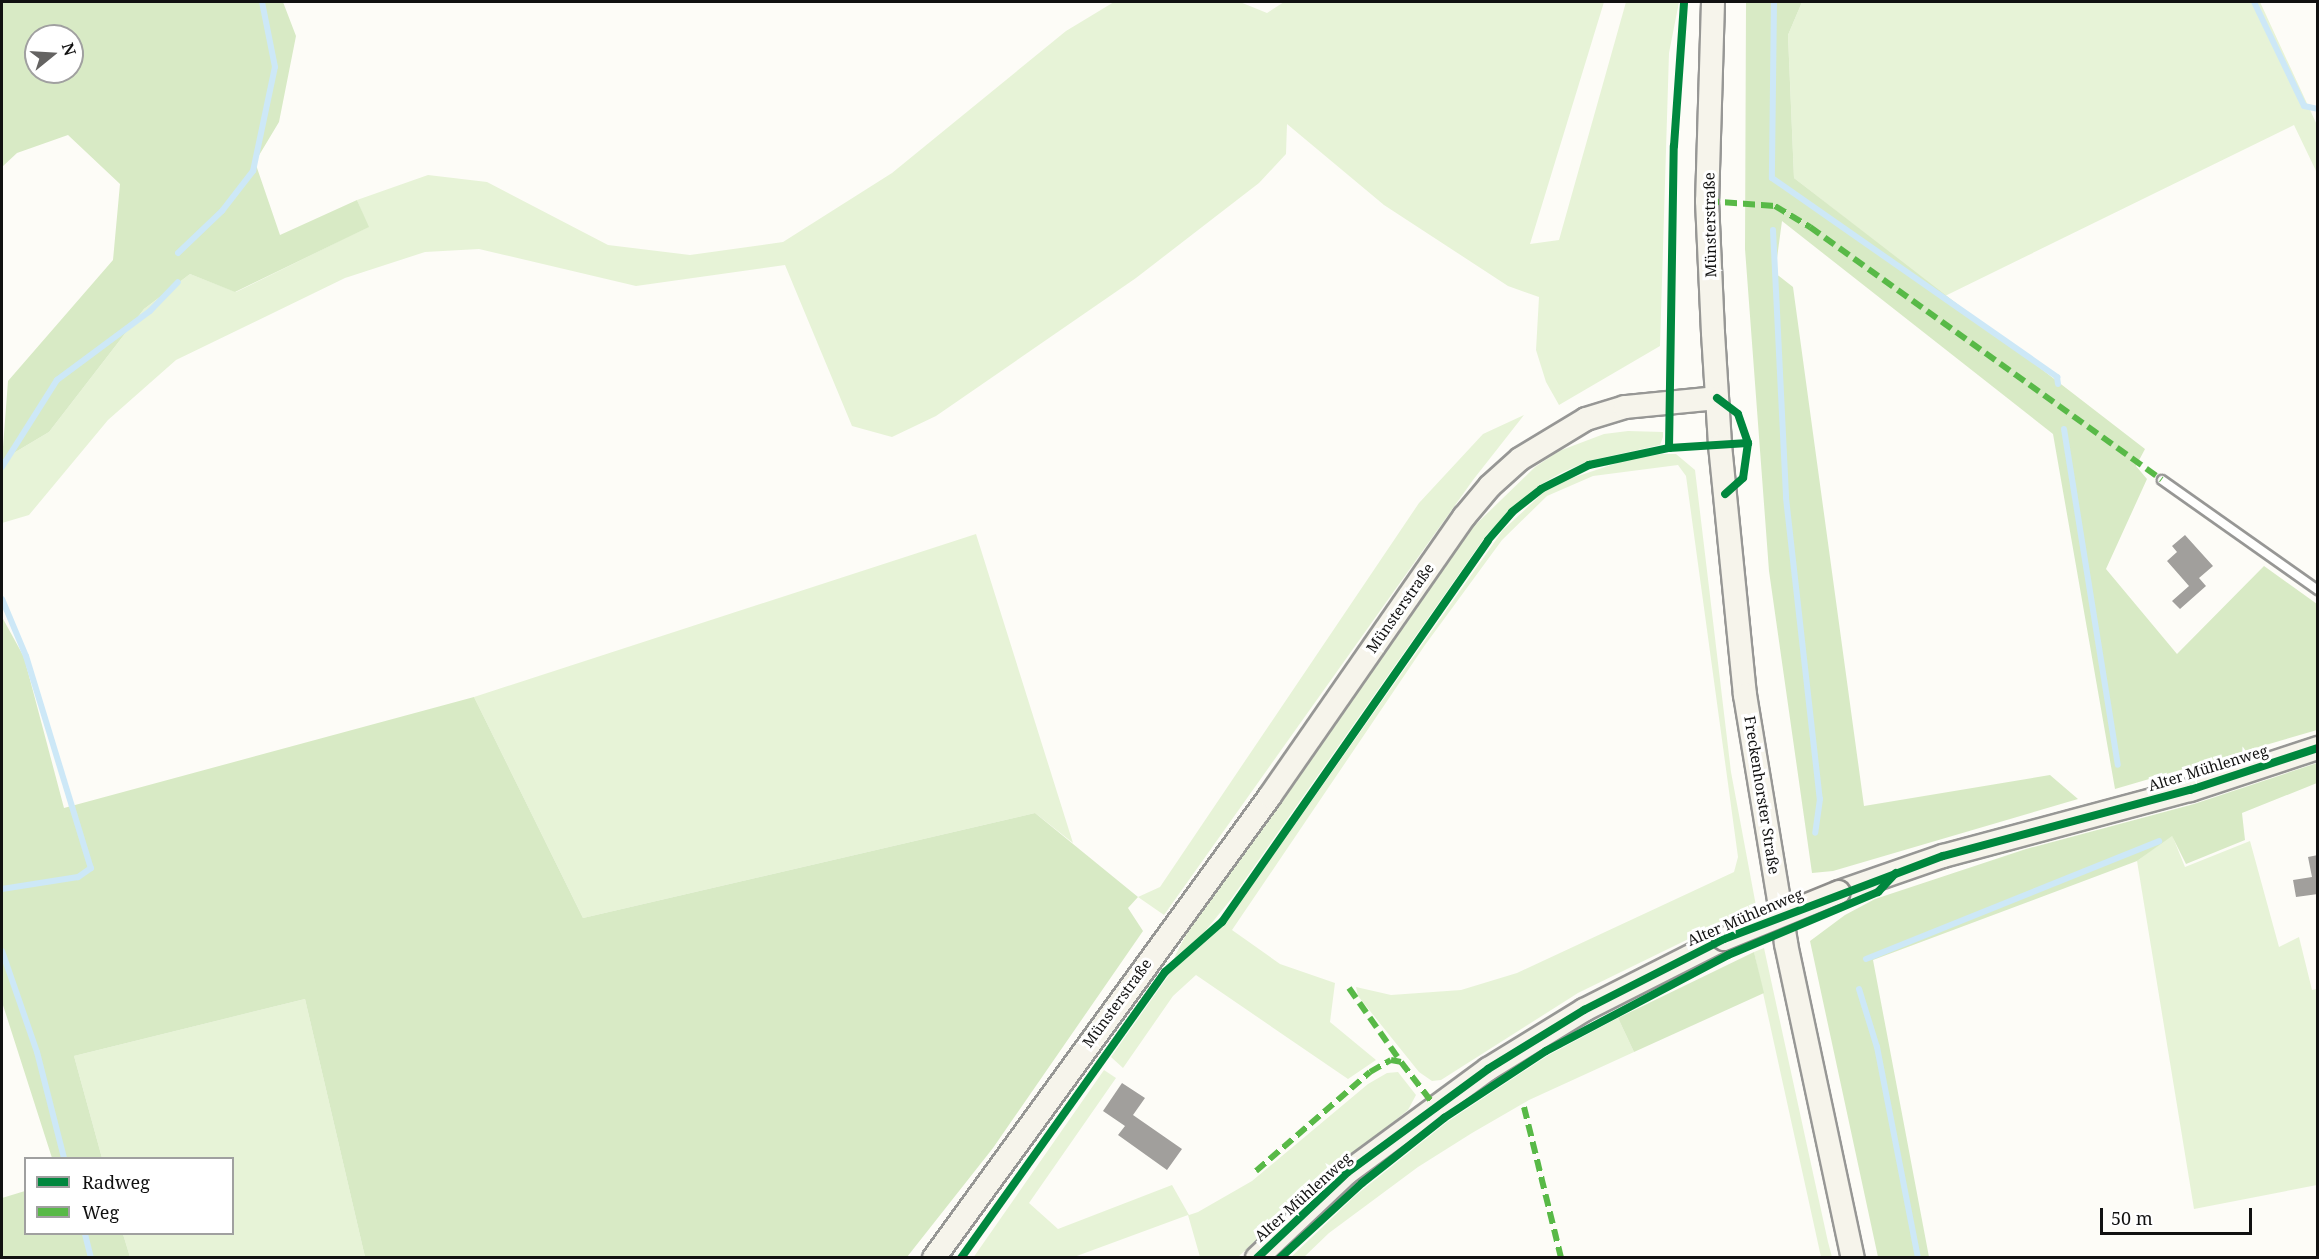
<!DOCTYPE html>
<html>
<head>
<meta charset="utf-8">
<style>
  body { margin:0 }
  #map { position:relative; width:2319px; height:1259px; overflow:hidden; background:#fdfcf7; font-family:"Noto Serif",serif }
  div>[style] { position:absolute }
  .green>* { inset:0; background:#e7f3d7 }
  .forest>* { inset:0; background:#d8eac5 }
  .stream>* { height:6px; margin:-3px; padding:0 3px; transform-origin:3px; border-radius:3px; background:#cde8f7 }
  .building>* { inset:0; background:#a19f9c }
  .roads { filter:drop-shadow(2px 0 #979795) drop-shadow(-2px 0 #979795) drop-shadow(0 2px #979795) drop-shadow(0 -2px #979795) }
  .lane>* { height:8px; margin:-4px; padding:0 4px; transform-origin:4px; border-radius:4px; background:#fffffe }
  .secondary>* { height:22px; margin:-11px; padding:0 11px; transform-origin:11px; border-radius:11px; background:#f6f4eb }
  .bridges { filter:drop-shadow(2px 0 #8e8d8b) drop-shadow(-2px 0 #8e8d8b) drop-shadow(0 2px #8e8d8b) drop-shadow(0 -2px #8e8d8b) }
  .secondary-bridge>* { height:22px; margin:-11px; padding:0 11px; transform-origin:11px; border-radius:11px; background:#f6f4eb }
  .quiet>* { height:6px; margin-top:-3px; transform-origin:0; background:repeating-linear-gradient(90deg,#58b947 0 12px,transparent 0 18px) }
  .cycleway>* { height:8px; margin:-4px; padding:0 4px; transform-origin:4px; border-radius:4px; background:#00873e }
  span { translate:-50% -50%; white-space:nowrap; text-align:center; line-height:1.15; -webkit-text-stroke:6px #fff; paint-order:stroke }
  .street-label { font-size:15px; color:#111 }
  .frame { position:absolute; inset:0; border:3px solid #111; pointer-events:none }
  .legend { position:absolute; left:24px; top:1157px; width:210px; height:78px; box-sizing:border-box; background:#fff; border:2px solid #a0a0a0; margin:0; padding:8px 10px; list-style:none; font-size:18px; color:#111 }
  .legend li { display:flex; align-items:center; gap:12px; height:30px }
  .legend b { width:30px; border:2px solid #a0a0a0 }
  .north { position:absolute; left:24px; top:24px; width:60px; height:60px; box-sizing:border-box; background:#fff; border:2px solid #a0a0a0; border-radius:50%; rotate:72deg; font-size:16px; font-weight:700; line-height:24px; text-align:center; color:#111 }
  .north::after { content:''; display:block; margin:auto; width:21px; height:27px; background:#646362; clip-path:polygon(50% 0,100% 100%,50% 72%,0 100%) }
  .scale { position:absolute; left:2100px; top:1208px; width:152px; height:27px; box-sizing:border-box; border:3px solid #111; border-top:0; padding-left:8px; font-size:18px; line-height:21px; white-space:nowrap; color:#111; -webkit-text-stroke:4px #fff; paint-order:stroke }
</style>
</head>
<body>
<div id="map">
  <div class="green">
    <div style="clip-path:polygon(1114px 2px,1240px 2px,1267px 13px,1284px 2px,1604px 2px,1530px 244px,1559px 240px,1626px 2px,1679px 2px,1669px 53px,1660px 346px,1559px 405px,1546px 382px,1536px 350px,1539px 297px,1508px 286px,1384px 205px,1287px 124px,1286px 154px,1259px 183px,1136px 278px,936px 416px,892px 437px,852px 426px,785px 265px,636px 286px,479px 249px,425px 252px,345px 278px,176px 360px,108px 420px,29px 515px,2px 523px,2px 460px,49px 432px,144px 309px,190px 274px,236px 292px,368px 227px,357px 200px,428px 175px,487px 182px,608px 245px,690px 255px,783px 242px,892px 173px,1066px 31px)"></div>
    <div style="clip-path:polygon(1802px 2px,2260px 2px,2317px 125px,2317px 173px,2294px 125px,1945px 296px,1794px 178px,1788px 35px)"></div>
    <div style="clip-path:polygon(1524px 415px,1473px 480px,1164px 915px,1138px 897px,1160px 887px,1419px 503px,1483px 434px)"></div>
    <div style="clip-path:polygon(1628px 431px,1663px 432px,1663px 437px,1660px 445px,1588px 461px,1561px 473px,1538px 486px,1487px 534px,1232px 898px,1202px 935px,1174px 958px,1196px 915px,1347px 708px,1468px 532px,1535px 467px,1559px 451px,1604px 434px)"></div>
    <div style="clip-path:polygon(1662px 454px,1676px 454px,1695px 470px,1731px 772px,1756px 906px,1578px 993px,1441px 1080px,1432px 1081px,1419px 1072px,1358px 996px,1356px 987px,1391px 995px,1461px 990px,1517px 973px,1734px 872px,1738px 857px,1686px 476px,1678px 465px,1593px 476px,1547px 496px,1502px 540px,1425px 645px,1232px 930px,1280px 964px,1335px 983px,1330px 1022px,1376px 1060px,1348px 1079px,1196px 975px,1173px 996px,1123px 1068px,1111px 1057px,1173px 969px,1226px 922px,1503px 530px,1545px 491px,1572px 478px,1629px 459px)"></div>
    <div style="clip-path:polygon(976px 534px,1073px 843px,1035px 813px,583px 918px,474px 697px)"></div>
    <div style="clip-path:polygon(2172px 835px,2185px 867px,2250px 841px,2279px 947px,2299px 937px,2312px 990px,2317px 989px,2317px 1185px,2194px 1209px,2137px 861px)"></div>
    <div style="clip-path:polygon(1764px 948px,1828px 1242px,1832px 1257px,1821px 1257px,1754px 952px)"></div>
    <div style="clip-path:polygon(305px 999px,365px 1257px,130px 1257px,123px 1234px,232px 1234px,232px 1158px,102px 1158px,74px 1056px)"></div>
    <div style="clip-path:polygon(1618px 1018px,1634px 1052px,1529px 1100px,1472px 1133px,1418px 1167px,1329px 1233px,1304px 1257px,1290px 1258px,1356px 1195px,1447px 1122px,1547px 1056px)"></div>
    <div style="clip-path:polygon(1104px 1070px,1116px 1078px,1029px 1203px,1058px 1229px,1172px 1185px,1189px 1215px,1198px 1212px,1252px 1181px,1368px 1084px,1387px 1073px,1398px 1072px,1416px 1095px,1408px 1110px,1314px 1186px,1238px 1257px,1200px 1257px,1188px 1215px,1074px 1257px,973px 1258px)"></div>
  </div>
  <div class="forest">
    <div style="clip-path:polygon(evenodd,2px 2px,283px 2px,296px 36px,279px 122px,255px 162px,280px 235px,357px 200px,369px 227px,235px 292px,190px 274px,144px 309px,49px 432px,2px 460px,8px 381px,113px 260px,120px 184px,68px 135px,17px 153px,2px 167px,2px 2px,36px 36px,72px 36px,72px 72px,36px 72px,36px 36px)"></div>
    <div style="clip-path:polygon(1746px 2px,1802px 2px,1788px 35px,1794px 178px,2145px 449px,2136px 466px,2147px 479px,2106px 569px,2177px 654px,2264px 566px,2317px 604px,2317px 730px,2115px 789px,2053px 434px,1782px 221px,1775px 273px,1793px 287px,1864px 806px,2050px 775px,2078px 799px,1833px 871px,1812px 873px,1769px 571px,1745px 249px)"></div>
    <div style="clip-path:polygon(2px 617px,24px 657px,64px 808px,474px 697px,583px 918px,1035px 813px,1138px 897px,1128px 908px,1143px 931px,993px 1148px,907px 1257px,365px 1257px,305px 999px,74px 1056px,102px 1158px,52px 1158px,2px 1002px)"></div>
    <div style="clip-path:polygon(2317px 763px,2317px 783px,2242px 813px,2245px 840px,2186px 864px,2172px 836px,2137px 861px,1873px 960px,1929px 1257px,1878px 1257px,1810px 941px,1845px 915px,1875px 899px,2026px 849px,2194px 804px)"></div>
    <div style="clip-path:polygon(1754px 952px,1764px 993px,1634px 1052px,1618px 1018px)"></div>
    <div style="clip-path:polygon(25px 1191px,26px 1234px,123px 1234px,130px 1257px,2px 1257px,2px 1198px)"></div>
  </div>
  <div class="stream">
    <div style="left:1774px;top:2px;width:176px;rotate:90.7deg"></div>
    <div style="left:1772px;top:178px;width:348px;rotate:34.9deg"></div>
    <div style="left:2057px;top:377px;width:7px;rotate:82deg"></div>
    <div style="left:2254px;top:2px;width:115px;rotate:64.3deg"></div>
    <div style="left:2304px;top:106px;width:14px;rotate:12deg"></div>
    <div style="left:1773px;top:230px;width:268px;rotate:87.2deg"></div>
    <div style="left:1786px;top:498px;width:303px;rotate:83.6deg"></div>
    <div style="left:1820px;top:799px;width:34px;rotate:98deg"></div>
    <div style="left:178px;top:253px;width:61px;rotate:-43.7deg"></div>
    <div style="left:222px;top:211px;width:51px;rotate:-52.2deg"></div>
    <div style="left:253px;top:171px;width:106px;rotate:-78.1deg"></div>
    <div style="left:275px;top:67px;width:66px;rotate:-101.3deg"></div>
    <div style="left:2064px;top:429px;width:340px;rotate:80.9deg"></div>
    <div style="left:2px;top:467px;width:103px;rotate:-57.7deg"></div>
    <div style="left:57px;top:380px;width:116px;rotate:-36.6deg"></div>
    <div style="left:150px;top:311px;width:40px;rotate:-46deg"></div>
    <div style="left:2px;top:599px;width:62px;rotate:67.2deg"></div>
    <div style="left:26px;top:656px;width:222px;rotate:73deg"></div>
    <div style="left:91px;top:868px;width:16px;rotate:145deg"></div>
    <div style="left:78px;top:877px;width:77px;rotate:171deg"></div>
    <div style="left:2px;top:951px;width:107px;rotate:70.9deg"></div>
    <div style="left:37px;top:1052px;width:109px;rotate:75.7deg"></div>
    <div style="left:1866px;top:959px;width:316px;rotate:-21.9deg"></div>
    <div style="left:1859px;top:989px;width:61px;rotate:72.8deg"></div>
    <div style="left:1877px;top:1047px;width:215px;rotate:79deg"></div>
    <div style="left:85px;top:1234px;width:25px;rotate:76deg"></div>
  </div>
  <div class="building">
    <div style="clip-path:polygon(2185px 535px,2213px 566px,2199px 578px,2206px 586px,2180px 609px,2172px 601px,2189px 586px,2167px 561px,2177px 552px,2172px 546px)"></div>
    <div style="clip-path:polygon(2318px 855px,2318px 894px,2296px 897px,2293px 880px,2312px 877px,2308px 857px)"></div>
    <div style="clip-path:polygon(1122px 1083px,1145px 1098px,1133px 1115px,1182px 1149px,1167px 1170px,1118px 1135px,1125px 1126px,1103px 1111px)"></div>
  </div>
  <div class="roads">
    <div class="lane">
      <div style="left:2162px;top:480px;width:191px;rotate:35.2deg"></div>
    </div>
    <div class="secondary">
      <div style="left:1713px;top:2px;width:199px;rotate:91.7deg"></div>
      <div style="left:1707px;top:201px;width:132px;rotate:87.4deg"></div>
      <div style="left:1713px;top:333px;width:112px;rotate:86.4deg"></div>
      <div style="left:1720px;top:445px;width:251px;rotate:84.3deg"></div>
      <div style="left:1745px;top:695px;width:252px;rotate:80.6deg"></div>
      <div style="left:1786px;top:944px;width:321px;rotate:78deg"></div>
      <div style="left:1839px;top:892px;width:110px;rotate:-19.1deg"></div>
      <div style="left:1943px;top:856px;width:256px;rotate:-15deg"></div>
      <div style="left:2190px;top:790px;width:135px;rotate:-18.2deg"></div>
      <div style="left:934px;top:1258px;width:571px;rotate:-53.97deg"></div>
      <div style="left:1270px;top:796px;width:340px;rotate:-55.2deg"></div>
      <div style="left:1464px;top:517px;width:40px;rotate:-50deg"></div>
      <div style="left:1490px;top:486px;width:40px;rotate:-42deg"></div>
      <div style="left:1520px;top:459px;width:77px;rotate:-31.2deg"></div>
      <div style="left:1586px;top:419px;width:41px;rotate:-17.1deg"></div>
      <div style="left:1625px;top:407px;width:92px;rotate:-5.6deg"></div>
      <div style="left:1257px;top:1258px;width:125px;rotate:-43.4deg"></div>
      <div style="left:1348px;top:1172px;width:174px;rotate:-36.3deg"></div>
      <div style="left:1488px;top:1069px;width:113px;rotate:-31.6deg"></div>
      <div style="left:1584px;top:1010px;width:157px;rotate:-26.9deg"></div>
    </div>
  </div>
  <div class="bridges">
    <div class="secondary-bridge">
      <div style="left:1724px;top:939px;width:124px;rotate:-22.2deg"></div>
    </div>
  </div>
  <div class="quiet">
    <div style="left:1707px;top:201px;width:68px;rotate:4.2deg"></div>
    <div style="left:1775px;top:206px;width:41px;rotate:31deg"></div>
    <div style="left:1810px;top:227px;width:433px;rotate:35.7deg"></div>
    <div style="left:1349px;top:988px;width:90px;rotate:54.9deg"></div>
    <div style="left:1524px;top:1107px;width:155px;rotate:76.2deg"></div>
    <div style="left:1256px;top:1171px;width:151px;rotate:-41deg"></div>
    <div style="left:1370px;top:1072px;width:24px;rotate:-30deg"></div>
    <div style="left:1391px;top:1060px;width:10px;rotate:11deg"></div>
    <div style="left:1401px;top:1062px;width:61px;rotate:52.4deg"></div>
  </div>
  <div class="cycleway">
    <div style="left:1717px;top:398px;width:26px;rotate:37deg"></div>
    <div style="left:1738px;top:414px;width:31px;rotate:71deg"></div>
    <div style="left:1748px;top:443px;width:35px;rotate:98deg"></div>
    <div style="left:1743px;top:478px;width:24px;rotate:138deg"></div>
    <div style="left:1669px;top:448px;width:302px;rotate:-89.1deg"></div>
    <div style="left:1674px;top:146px;width:144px;rotate:-86deg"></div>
    <div style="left:961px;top:1258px;width:351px;rotate:-54.5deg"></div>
    <div style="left:1165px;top:972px;width:76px;rotate:-41.3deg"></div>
    <div style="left:1222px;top:922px;width:465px;rotate:-55.1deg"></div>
    <div style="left:1488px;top:540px;width:37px;rotate:-49deg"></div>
    <div style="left:1512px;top:512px;width:37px;rotate:-38deg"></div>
    <div style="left:1541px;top:489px;width:54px;rotate:-26.6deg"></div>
    <div style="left:1589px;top:465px;width:82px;rotate:-12deg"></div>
    <div style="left:1669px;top:448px;width:79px;rotate:-3.6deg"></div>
    <div style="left:1257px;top:1258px;width:125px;rotate:-43.4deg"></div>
    <div style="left:1348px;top:1172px;width:174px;rotate:-36.3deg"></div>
    <div style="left:1488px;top:1069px;width:113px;rotate:-31.6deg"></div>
    <div style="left:1584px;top:1010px;width:157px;rotate:-26.9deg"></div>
    <div style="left:1724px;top:939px;width:234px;rotate:-20.8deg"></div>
    <div style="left:1943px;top:856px;width:256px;rotate:-15deg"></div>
    <div style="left:2190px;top:790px;width:135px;rotate:-18.2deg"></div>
    <div style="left:1280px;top:1258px;width:111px;rotate:-42.4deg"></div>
    <div style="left:1362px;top:1183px;width:105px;rotate:-38.4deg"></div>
    <div style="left:1444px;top:1118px;width:122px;rotate:-33.3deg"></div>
    <div style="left:1546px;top:1051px;width:206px;rotate:-27.8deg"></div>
    <div style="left:1728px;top:955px;width:163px;rotate:-22.8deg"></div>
    <div style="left:1878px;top:892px;width:26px;rotate:-47deg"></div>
  </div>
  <div class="street-label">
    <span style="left:1710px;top:225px;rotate:-91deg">Münsterstraße</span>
    <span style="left:1400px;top:608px;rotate:-55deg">Münsterstraße</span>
    <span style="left:2208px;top:768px;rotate:-17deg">Alter Mühlenweg</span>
    <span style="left:1762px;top:795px;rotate:81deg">Freckenhorster Straße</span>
    <span style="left:1745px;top:917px;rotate:-23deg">Alter Mühlenweg</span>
    <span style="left:1117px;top:1003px;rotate:-54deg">Münsterstraße</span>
    <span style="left:1303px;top:1197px;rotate:-42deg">Alter Mühlenweg</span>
  </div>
  <div class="frame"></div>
  <ul class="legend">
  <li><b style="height:8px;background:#00873e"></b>Radweg</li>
  <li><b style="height:8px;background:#58b947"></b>Weg</li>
  </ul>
  <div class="north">N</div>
  <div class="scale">50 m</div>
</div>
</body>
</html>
